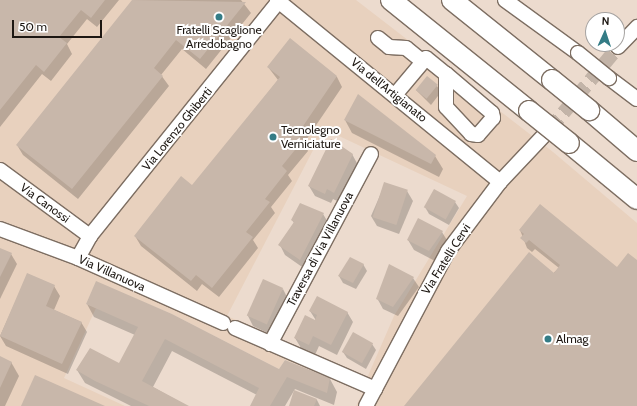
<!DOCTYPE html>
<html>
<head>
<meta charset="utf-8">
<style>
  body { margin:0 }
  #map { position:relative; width:637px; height:406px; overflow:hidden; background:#ecdbce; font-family:Cabin,sans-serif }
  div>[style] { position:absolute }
  .built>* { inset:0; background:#e8d1be }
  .shadow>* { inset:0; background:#0003 }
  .building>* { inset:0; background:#c8b7aa; transform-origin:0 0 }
  .minor-tunnel>* { height:14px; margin-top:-7px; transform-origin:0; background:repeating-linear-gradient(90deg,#c3b4a8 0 14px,transparent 0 21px) }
  .roads { filter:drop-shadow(1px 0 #7d6e62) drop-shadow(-1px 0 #7d6e62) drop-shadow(0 1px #7d6e62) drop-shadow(0 -1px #7d6e62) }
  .minor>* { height:14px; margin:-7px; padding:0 7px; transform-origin:7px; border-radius:7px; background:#fff }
  .highway>* { height:20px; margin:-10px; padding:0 10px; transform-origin:10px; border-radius:10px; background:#fff }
  .bridges { filter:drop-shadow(1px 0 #7d6e62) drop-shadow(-1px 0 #7d6e62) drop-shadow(0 1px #7d6e62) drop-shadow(0 -1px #7d6e62) }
  .minor-bridge>* { height:14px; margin:-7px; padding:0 7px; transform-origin:7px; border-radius:7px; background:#fff }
  .highway-bridge>* { height:20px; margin:-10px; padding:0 10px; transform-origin:10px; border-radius:10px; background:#fff }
  .dots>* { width:11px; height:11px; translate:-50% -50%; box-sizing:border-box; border:2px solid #fff; border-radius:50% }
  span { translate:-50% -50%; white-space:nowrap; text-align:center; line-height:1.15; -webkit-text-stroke:4px #fff; paint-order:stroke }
  .poi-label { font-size:12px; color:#1d1712 }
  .left { translate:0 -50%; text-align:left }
  .street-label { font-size:12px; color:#1d1712 }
  .north { position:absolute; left:585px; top:12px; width:40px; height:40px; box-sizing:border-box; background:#fff; border:1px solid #a5a2a0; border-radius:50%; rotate:3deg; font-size:11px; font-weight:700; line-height:16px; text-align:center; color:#1d1712 }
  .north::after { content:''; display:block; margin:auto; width:14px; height:18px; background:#347c86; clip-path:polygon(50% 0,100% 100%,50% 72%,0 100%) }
  .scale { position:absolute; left:12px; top:20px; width:90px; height:18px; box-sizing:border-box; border:2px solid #1d1712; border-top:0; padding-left:5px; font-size:12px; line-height:14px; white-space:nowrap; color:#1d1712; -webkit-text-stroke:3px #fff; paint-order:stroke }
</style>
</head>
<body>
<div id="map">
  <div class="built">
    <div style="clip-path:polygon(evenodd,0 0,356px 0,553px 152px,637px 223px,637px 406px,356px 406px,364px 391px,285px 360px,279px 369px,172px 314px,96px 282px,86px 304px,96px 308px,64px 378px,125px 406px,0 406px,0 0,324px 129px,467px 196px,394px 316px,367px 378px,227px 316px,324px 129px)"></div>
  </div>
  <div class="shadow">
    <div style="clip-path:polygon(0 0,119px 0,97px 27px,87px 19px,67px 44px,72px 54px,51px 81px,42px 74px,0 127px)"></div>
    <div style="clip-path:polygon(134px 0,241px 0,251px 13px,206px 69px,182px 49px,161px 75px,169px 86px,78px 199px,23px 155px,17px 145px)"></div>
    <div style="clip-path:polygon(290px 40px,337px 77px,342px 87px,304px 143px,308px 151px,288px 175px,292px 181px,271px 207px,275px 213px,253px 240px,258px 248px,219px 297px,202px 284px,197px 291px,141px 246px,135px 236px,193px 187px,278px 80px,268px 67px)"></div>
    <div style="clip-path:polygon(437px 86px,441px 92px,431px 105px,416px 90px)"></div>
    <div style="clip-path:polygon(345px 120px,435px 156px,443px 169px,439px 177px,352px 133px)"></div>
    <div style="clip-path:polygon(352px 154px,358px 165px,339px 202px,333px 199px,331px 203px,315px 196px,309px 186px)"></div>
    <div style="clip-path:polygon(385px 184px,407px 191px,413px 201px,399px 234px,377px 226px,371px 216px)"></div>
    <div style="clip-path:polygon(455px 202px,459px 208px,449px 225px,429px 214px,425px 207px)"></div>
    <div style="clip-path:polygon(323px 214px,329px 224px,305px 269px,285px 255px,280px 245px,294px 223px,292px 220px)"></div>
    <div style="clip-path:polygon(418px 220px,442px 232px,448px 242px,435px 261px,414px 250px,408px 240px)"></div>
    <div style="clip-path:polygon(520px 230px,617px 268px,637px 261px,637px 406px,405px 406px,559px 268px,535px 249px,532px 252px,527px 248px)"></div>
    <div style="clip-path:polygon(0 249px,11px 254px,17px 264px,0 299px)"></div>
    <div style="clip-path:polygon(363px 264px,367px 271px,356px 289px,343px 283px,339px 276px)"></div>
    <div style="clip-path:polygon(28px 274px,54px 286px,60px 296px,54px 310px,81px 322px,87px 332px,68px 374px,6px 346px,0 336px)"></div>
    <div style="clip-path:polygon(413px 278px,419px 287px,398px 316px,383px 309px,377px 298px)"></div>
    <div style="clip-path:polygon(283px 289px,288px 299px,272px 335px,253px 326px,248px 316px)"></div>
    <div style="clip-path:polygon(87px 304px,279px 370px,330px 379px,337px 392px,334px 405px,295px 389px,285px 406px,252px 406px,257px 395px,172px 351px,153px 387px,187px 406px,131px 406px,85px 383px,77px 370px,120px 365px,135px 335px,94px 317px)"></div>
    <div style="clip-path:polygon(310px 311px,347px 312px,353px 322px,337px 355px,319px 346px,315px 355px,301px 348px,295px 338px,317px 322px)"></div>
    <div style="clip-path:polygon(372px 344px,376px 350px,366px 369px,347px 358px,343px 352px)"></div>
    <div style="clip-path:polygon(0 358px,11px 362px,19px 376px,5px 406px,0 406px)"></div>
    <div style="clip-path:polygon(295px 392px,317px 400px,320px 406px,290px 406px)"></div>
  </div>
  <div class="building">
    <div style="clip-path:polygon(0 0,105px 0,91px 18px,81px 10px,59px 37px,67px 43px,44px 72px,36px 65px,0 110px)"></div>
    <div style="clip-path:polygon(132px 0,246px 2px,200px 59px,176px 40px,154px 68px,163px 76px,72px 189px,16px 145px)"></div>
    <div style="clip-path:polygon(290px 38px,337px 76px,297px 135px,303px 140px,282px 166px,287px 171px,265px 199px,270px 202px,246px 232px,253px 237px,212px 288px,196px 275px,191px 281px,134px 236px,181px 176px,192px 185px,280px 77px,267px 67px)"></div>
    <div style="left:427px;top:76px;width:14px;height:18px;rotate:39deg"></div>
    <div style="clip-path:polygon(358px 94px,436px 155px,431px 164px,344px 120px)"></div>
    <div style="clip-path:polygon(331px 139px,353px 154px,334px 193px,327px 189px,325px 194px,308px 186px)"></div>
    <div style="left:384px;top:182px;width:25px;height:37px;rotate:18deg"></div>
    <div style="left:434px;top:189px;width:25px;height:21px;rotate:29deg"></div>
    <div style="clip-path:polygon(300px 203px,324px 213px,300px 260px,278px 245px,294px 222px,291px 220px)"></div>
    <div style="clip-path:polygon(540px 204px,617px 267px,628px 253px,637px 260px,637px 406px,404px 406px,529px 252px,554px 273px,560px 265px,529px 240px,526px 243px,520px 238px,524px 234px,519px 230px)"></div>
    <div style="clip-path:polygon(418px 218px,443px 231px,429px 251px,407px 240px)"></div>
    <div style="clip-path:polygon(0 248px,12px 253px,0 277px)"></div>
    <div style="clip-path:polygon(350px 257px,364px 264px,353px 283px,338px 276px)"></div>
    <div style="clip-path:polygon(389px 264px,414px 277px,393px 307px,376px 299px)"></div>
    <div style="clip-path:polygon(27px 273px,55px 285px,46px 306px,82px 322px,62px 364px,0 336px)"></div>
    <div style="left:263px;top:279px;width:22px;height:40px;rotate:24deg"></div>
    <div style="clip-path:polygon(96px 281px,172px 314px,279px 369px,285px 360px,330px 378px,327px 393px,287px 377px,270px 406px,250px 406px,259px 388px,165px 339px,142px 381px,189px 406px,149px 406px,95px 381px,76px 370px,90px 348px,119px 363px,138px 327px,86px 304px)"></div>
    <div style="clip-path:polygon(317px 296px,348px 312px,331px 345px,313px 336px,309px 345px,294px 338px,305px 315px,315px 320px,317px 315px,309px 311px)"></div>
    <div style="left:353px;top:332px;width:23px;height:23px;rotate:29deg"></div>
    <div style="clip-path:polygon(0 356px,12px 362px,0 388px)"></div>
    <div style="clip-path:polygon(35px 375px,105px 406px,21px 406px)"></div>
    <div style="clip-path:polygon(294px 390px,317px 399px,314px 406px,289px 406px)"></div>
  </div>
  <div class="minor-tunnel">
    <div style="left:550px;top:129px;width:107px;rotate:-50.3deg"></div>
  </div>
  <div class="roads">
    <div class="minor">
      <div style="left:277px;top:0;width:288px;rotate:39.2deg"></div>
      <div style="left:505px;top:0;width:90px;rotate:36deg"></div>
      <div style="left:378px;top:38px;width:14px;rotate:39deg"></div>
      <div style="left:389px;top:47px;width:17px;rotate:3deg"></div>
      <div style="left:406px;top:48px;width:22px;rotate:39deg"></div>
      <div style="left:618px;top:47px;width:28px;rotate:-46deg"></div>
      <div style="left:609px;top:78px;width:35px;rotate:37deg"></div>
      <div style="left:395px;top:95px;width:48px;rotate:-50deg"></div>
      <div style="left:426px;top:58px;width:26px;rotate:39deg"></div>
      <div style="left:446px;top:74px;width:33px;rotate:90deg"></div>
      <div style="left:446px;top:107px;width:37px;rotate:47deg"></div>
      <div style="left:471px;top:134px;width:7px;rotate:8deg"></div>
      <div style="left:478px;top:135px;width:23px;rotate:-49deg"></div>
      <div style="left:493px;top:118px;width:5px;rotate:-101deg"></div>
      <div style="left:492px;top:113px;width:60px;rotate:-139.7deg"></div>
      <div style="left:0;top:170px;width:112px;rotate:36.3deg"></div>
      <div style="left:0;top:229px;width:83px;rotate:20.4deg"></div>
      <div style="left:78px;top:258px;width:159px;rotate:24.1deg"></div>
      <div style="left:78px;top:258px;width:25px;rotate:-61deg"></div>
      <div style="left:90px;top:236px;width:302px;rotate:-51.2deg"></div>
      <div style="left:235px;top:328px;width:153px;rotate:23.5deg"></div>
      <div style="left:270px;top:344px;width:215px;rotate:-62deg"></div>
      <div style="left:366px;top:406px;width:175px;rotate:-62.1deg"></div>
      <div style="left:448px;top:251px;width:86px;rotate:-53deg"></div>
      <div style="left:500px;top:182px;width:73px;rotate:-46.7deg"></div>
    </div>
    <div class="highway">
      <div style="left:391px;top:0;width:177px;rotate:38.8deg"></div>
      <div style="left:452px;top:0;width:128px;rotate:38.7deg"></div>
      <div style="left:589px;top:110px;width:63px;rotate:40.5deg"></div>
      <div style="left:569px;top:143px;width:88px;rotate:39.5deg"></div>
    </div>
  </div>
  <div class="bridges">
    <div class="minor-bridge">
      <div style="left:578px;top:53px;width:40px;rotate:39deg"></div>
    </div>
    <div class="highway-bridge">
      <div style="left:552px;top:80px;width:48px;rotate:39deg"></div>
      <div style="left:529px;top:111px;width:51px;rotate:38.7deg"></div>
    </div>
  </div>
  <div class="dots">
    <div style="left:219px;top:17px;background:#347c86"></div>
    <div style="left:273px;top:137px;background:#347c86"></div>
    <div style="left:548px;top:339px;background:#347c86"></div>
  </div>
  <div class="poi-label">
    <span style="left:219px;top:37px">Fratelli Scaglione<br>Arredobagno</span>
    <span class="left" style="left:281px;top:137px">Tecnolegno<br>Verniciature</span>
    <span class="left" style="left:556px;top:339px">Almag</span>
  </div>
  <div class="street-label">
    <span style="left:389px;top:90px;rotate:39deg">Via dell'Artigianato</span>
    <span style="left:177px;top:129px;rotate:-51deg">Via Lorenzo Ghiberti</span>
    <span style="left:45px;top:203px;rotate:36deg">Via Canossi</span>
    <span style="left:320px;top:249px;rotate:-62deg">Traversa di Via Villanuova</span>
    <span style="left:446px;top:259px;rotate:-58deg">Via Fratelli Cervi</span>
    <span style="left:112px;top:273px;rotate:24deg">Via Villanuova</span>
  </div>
  <div class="north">N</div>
  <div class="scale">50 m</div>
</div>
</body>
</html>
